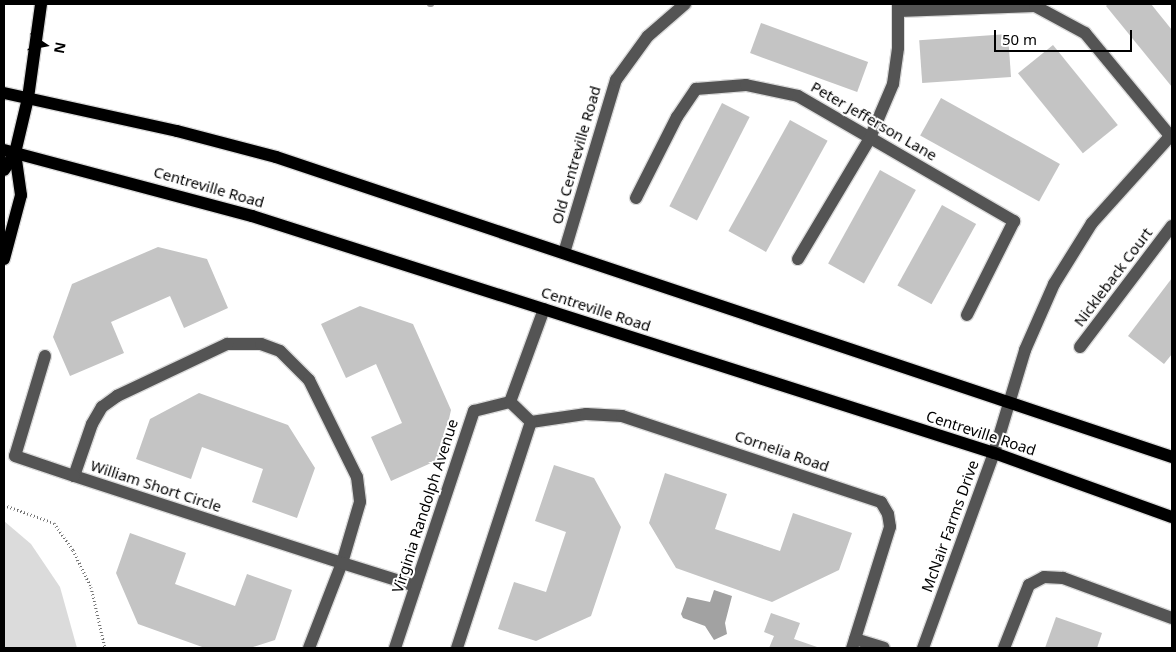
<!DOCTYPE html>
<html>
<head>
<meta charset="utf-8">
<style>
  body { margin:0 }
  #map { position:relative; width:1176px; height:652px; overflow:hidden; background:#fff; font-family:"Noto Sans",sans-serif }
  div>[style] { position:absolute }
  .green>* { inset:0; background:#dbdbdb }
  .water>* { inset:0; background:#a2a2a2 }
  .stream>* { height:5.5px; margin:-2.75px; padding:0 2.75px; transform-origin:2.75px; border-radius:2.75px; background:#a2a2a2 }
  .building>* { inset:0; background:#c4c4c4; transform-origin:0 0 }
  .path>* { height:3px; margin-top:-1.5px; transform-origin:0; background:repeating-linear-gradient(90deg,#767676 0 1px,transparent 0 3.5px) }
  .roads { filter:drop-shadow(1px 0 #dbdbdb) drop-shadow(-1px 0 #dbdbdb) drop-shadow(0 1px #dbdbdb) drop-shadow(0 -1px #dbdbdb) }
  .minor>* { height:12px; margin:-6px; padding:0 6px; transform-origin:6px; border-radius:6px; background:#545454 }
  .major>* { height:12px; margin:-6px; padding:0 6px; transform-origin:6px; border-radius:6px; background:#000 }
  span { translate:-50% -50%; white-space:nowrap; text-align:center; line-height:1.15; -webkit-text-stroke:4px #fff; paint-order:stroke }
  .street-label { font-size:15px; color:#000 }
  .frame { position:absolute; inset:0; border:5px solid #000; pointer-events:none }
  .north { position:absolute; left:20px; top:20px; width:50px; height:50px; -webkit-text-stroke:4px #fff; paint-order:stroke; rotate:101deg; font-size:14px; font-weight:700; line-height:20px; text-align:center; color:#000 }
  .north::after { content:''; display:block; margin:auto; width:18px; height:22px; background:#000; clip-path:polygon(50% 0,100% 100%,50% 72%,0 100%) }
  .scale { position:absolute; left:994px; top:30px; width:138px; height:22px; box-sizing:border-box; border:2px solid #000; border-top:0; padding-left:6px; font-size:15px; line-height:18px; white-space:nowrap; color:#000; -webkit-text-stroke:4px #fff; paint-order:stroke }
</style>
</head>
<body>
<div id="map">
  <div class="green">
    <div style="clip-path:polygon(4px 521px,31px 544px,60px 587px,77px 648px,4px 648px)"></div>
  </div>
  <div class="water">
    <div style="clip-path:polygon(714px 590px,732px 596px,725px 623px,727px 634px,714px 640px,705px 626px,683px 618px,681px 614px,687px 597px,710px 602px)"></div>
  </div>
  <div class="stream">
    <div style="left:430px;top:4px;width:1px"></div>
  </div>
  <div class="building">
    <div style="clip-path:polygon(1108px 4px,1151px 4px,1172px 30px,1172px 87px,1106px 6px)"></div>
    <div style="left:761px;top:23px;width:114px;height:32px;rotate:20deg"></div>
    <div style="left:1008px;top:34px;width:43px;height:89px;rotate:86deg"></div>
    <div style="left:1053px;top:45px;width:103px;height:45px;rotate:51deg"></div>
    <div style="left:941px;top:98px;width:136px;height:43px;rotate:29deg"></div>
    <div style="left:722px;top:103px;width:31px;height:116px;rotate:27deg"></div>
    <div style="left:790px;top:120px;width:43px;height:127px;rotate:29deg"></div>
    <div style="left:880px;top:170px;width:41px;height:107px;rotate:29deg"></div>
    <div style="left:942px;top:205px;width:39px;height:92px;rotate:29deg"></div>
    <div style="clip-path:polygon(158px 247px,207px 259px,228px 308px,184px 328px,170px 296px,111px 322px,124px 353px,70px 376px,53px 337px,72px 284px)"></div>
    <div style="clip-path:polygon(1172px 278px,1172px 354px,1164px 364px,1128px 336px)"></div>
    <div style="clip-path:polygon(360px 306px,413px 324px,451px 410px,440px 459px,391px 481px,371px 437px,402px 423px,376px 364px,346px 378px,321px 324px)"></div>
    <div style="clip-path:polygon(199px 393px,288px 425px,315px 468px,297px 518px,252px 502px,263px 469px,202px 447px,191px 479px,136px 459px,150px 419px)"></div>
    <div style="clip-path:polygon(554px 465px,594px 478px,621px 527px,591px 616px,536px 641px,498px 629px,514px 582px,546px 592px,566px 532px,535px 521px)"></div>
    <div style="clip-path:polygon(665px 473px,727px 494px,715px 529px,780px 551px,793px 513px,852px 533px,839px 570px,772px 602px,676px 568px,649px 523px)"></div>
    <div style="clip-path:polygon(130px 533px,186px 553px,175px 584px,235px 606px,247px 574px,292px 590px,275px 640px,250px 648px,205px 648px,138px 624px,116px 573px)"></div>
    <div style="clip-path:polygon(771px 613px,800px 623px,794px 639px,820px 648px,769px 648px,774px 636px,764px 632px)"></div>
    <div style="clip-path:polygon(1056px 617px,1102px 633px,1097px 648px,1045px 648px)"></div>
  </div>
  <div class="path">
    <div style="left:4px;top:505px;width:53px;rotate:19.8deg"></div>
    <div style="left:54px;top:523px;width:33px;rotate:55deg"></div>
    <div style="left:73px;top:550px;width:41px;rotate:64.1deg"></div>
    <div style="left:91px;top:587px;width:63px;rotate:77.1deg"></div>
  </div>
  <div class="roads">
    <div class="minor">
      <div style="left:899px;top:11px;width:136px;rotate:-2.1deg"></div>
      <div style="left:1035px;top:6px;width:57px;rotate:28.4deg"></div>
      <div style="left:1085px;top:33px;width:136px;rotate:50.4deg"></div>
      <div style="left:636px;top:198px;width:91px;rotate:-63.2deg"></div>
      <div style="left:677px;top:117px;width:34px;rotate:-56deg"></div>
      <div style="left:696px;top:89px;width:50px;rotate:-4.6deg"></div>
      <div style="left:746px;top:85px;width:53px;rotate:11.9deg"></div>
      <div style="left:798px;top:96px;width:250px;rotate:30.1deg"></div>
      <div style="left:1014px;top:221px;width:105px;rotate:116.6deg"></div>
      <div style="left:564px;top:253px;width:181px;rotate:-73.3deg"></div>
      <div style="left:616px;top:80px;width:54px;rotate:-54deg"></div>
      <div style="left:648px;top:36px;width:49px;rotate:-40.9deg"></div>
      <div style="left:798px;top:259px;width:141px;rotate:-59.2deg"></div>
      <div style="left:870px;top:138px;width:59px;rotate:-66.9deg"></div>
      <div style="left:893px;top:84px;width:36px;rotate:-82deg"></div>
      <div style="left:898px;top:48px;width:44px;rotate:-90deg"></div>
      <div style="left:227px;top:344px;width:34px"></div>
      <div style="left:261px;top:344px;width:20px;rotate:20deg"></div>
      <div style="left:280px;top:351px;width:41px;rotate:45deg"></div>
      <div style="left:309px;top:380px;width:108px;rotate:63.7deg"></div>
      <div style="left:357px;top:477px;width:25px;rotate:83deg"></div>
      <div style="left:360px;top:502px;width:64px;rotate:106.4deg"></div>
      <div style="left:342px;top:563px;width:282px;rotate:-162deg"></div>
      <div style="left:74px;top:476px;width:55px;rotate:-70.9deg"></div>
      <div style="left:92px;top:424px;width:20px;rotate:-60deg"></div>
      <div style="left:102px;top:407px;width:19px;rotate:-36deg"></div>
      <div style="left:117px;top:396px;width:122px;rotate:-25.3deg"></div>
      <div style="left:1080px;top:347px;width:152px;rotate:-52.8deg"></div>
      <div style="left:45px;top:356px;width:104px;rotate:106.7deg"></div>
      <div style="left:15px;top:456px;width:62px;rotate:18.7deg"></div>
      <div style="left:510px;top:402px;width:99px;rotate:-69.9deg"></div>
      <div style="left:531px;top:422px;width:56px;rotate:-8.3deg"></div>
      <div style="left:586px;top:414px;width:36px;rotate:3deg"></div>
      <div style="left:622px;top:416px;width:273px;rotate:18.4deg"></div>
      <div style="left:881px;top:502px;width:14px;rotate:60deg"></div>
      <div style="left:888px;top:514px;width:13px;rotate:81deg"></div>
      <div style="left:890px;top:527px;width:127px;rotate:107.4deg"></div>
      <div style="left:855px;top:639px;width:30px;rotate:17deg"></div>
      <div style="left:309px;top:648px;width:91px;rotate:-68.8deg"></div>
      <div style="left:342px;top:563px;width:77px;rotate:17.3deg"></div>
      <div style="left:395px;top:648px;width:250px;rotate:-71.6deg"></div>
      <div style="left:474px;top:411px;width:37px;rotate:-14deg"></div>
      <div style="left:457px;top:648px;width:238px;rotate:-71.9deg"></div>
      <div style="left:531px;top:422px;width:29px;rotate:-136deg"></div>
      <div style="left:923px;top:648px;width:208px;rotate:-70deg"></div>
      <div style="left:994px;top:453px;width:108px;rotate:-73.2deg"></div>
      <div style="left:1025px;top:350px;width:72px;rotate:-66.3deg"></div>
      <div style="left:1054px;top:284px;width:72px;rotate:-58.1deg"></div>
      <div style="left:1092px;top:223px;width:120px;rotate:-48deg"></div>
      <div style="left:1004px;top:648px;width:68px;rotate:-68.4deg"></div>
      <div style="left:1029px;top:585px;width:17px;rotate:-28deg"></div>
      <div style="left:1044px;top:577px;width:19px;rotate:3deg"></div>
      <div style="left:1063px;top:578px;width:116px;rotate:20.2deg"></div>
    </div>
    <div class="major">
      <div style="left:4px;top:93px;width:177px;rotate:12.4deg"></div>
      <div style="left:177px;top:131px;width:102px;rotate:14.7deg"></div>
      <div style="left:276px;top:157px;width:945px;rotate:18.51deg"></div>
      <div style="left:4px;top:150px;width:257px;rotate:14.9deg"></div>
      <div style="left:252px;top:216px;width:779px;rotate:17.71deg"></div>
      <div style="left:994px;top:453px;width:189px;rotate:19.8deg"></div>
      <div style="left:4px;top:170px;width:20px;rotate:-57deg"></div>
      <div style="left:15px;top:153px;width:57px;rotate:-76.7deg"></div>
      <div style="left:28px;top:98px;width:95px;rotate:-82.1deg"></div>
      <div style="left:4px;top:259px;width:66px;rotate:-75.1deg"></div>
      <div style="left:21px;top:195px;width:42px;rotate:-98.1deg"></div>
    </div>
  </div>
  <div class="street-label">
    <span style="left:874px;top:121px;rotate:30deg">Peter Jefferson Lane</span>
    <span style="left:576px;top:155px;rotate:-74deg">Old Centreville Road</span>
    <span style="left:209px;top:187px;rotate:16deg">Centreville Road</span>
    <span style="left:1113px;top:277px;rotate:-53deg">Nickleback Court</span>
    <span style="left:596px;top:309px;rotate:18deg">Centreville Road</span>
    <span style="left:981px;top:433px;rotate:18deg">Centreville Road</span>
    <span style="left:782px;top:451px;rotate:19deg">Cornelia Road</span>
    <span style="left:156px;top:486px;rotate:18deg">William Short Circle</span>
    <span style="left:425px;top:506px;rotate:-72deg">Virginia Randolph Avenue</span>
    <span style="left:950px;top:526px;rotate:-70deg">McNair Farms Drive</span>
  </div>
  <div class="frame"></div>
  <div class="north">N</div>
  <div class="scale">50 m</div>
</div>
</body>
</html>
